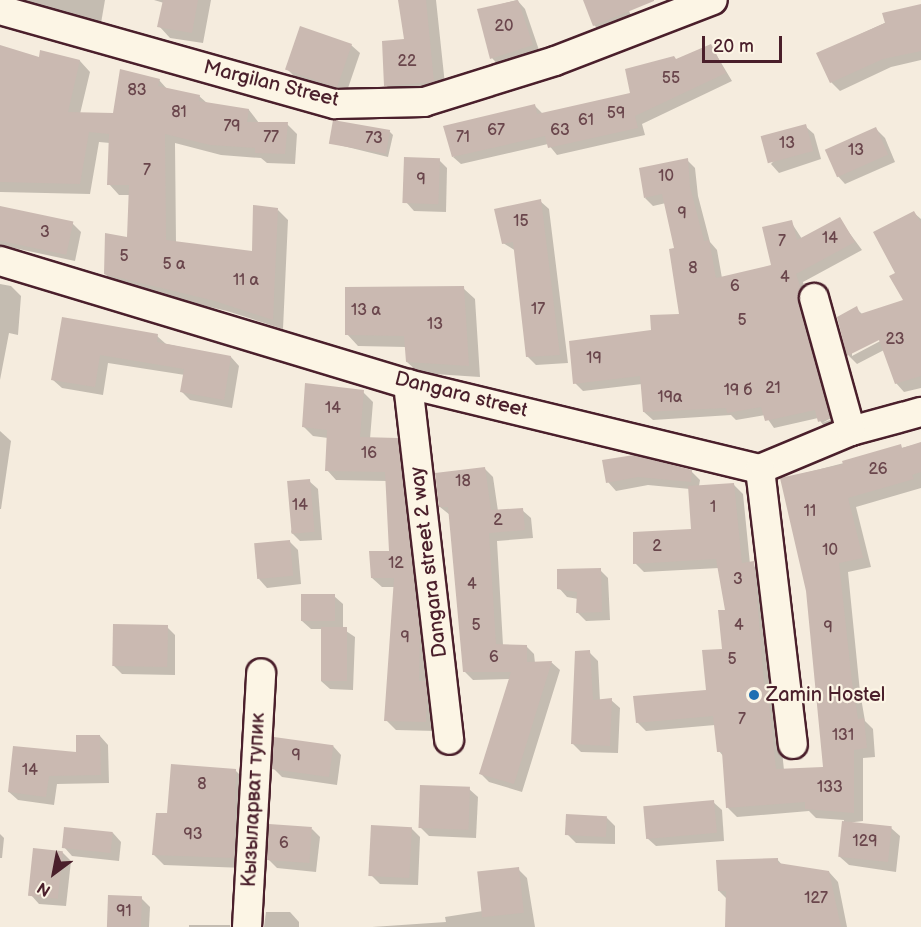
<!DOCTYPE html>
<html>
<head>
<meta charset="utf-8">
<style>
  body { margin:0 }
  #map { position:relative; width:921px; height:927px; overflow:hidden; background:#f5ecde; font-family:"Balsamiq Sans",sans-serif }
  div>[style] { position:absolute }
  .shadow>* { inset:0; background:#0003; transform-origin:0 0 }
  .building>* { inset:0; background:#cab9b1; transform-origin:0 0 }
  .roads { filter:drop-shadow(2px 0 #4a1f2b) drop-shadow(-2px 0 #4a1f2b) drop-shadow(0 2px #4a1f2b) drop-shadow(0 -2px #4a1f2b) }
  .minor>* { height:28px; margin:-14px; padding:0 14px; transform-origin:14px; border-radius:14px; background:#fcf5e5 }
  .dots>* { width:16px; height:16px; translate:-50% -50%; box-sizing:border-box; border:3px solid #fcf5e5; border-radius:50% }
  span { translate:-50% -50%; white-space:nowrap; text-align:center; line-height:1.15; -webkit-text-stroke:4.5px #fcf5e5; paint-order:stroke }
  .number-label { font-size:16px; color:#6a464c }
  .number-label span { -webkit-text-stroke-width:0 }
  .street-label { font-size:20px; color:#4a1f2b }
  .poi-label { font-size:20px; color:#4a1f2b }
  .left { translate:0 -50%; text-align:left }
  .north { position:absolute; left:24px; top:843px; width:60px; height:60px; -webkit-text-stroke:4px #fcf5e5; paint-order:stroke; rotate:212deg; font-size:16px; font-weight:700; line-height:24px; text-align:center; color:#4a1f2b }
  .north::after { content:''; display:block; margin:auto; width:21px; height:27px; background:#4a1f2b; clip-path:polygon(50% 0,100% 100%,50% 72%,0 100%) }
  .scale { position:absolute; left:702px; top:36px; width:80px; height:27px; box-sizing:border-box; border:3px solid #4a1f2b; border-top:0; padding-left:8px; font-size:18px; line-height:21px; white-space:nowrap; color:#4a1f2b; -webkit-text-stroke:4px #fcf5e5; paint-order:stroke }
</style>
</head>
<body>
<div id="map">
  <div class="shadow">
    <div style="clip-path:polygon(24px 0,105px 0,100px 29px,35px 11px)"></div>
    <div style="clip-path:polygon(154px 0,211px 0,203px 43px,170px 38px,159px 26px,164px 3px)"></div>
    <div style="clip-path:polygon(399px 0,436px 0,446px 94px,398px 98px,386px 85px,405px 41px)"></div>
    <div style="clip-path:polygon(517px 0,525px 9px,540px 53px,500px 67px,492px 58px,479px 10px)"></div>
    <div style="clip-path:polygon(584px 0,625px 0,633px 21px,602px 33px,594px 25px)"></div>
    <div style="clip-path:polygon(921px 6px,921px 60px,891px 67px,840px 91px,831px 82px,818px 54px)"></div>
    <div style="clip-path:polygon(351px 45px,360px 53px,346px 94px,296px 78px,287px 69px)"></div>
    <div style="clip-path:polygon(711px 46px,732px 81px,642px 124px,645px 135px,557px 155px,548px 144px,461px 164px,453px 157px,534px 105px,543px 114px,632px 94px)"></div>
    <div style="clip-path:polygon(0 47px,40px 59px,80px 61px,90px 72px,80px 114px,114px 114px,159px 80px,168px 90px,199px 96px,207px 103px,249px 110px,259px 123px,287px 124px,297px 134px,295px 164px,267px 163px,261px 158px,221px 155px,175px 143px,176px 243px,254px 253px,278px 210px,288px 220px,283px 329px,227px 311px,116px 285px,105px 274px,129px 239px,130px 195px,119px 195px,109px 184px,110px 143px,99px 142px,90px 194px,0 192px)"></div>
    <div style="clip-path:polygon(805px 126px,814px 134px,821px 159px,779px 173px,771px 164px)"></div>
    <div style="clip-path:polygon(876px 129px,885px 138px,895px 162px,845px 184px,837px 175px)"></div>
    <div style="clip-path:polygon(389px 131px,393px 135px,388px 157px,331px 143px)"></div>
    <div style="clip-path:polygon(439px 160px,447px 168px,446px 212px,414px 211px,406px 202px)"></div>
    <div style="clip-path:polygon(687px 160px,695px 168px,698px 196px,710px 242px,717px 250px,722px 278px,773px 266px,791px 222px,802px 239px,839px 219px,862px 250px,803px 282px,835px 416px,822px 423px,835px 418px,838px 426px,827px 430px,818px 418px,774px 428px,765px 415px,736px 420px,731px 415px,653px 420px,644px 412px,642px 384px,583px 391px,575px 383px,681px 315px,676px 249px,666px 203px,653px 206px,645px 198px)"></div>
    <div style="clip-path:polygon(540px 201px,549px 209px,568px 363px,536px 365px,527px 356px,516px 251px,503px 243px)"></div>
    <div style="clip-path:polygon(0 207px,72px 223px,81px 232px,75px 261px,0 245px)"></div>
    <div style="clip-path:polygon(evenodd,914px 213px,921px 219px,921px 388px,904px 392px,896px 383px,884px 350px,857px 364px,849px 356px,838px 318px,856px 308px,863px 315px,905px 301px,897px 273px,914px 213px,885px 335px,886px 338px,852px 356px,852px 352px,885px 335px)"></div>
    <div style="clip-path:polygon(0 284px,11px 286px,21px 296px,18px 335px,9px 333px,0 380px)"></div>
    <div style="clip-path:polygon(463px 288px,475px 299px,480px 377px,419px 373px,407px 362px,406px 347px,358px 346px,347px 334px)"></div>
    <div style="clip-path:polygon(63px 319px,157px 336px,166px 344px,231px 357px,239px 366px,232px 408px,190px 400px,182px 392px,185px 375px,108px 363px,103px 395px,62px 388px,53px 380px)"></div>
    <div style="clip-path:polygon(363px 392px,373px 402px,370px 439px,397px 439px,407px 449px,430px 647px,428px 686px,435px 692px,436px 731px,396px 730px,386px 720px,395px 587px,382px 587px,372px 578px,390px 552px,387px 481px,336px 480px,327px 470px,328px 438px,313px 436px,303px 426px)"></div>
    <div style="clip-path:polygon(0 431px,11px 441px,1px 509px,0 509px)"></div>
    <div style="clip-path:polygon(921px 443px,921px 488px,856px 507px,871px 567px,848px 572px,860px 692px,865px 721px,873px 729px,875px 757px,863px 758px,863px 821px,846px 823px,891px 828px,900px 836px,896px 872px,849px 865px,840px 857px,844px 820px,816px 818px,809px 811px,737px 817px,728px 808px,724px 757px,719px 751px,715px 725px,646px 731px,637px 722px,707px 691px,724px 650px,726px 611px,719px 568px,644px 572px,635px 563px,693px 530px,690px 489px,648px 485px,616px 491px,608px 482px,604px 461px,691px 471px,700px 480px,699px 486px,734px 485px,743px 494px,750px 564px,763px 572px,772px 691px,776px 695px,784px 770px,824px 769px,807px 591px,782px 479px)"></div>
    <div style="clip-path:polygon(485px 469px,493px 477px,498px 511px,522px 510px,531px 518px,533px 538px,497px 541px,503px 645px,526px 646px,534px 654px,535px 663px,551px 662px,560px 670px,522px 792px,489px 782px,481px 774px,510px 679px,473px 680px,465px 672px,450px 515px,440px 507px)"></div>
    <div style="clip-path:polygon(309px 481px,318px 489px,322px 540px,300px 541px,291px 532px)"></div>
    <div style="clip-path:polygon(289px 541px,298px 550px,301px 584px,267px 588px,259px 579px)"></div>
    <div style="clip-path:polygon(600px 570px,608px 578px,610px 620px,586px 621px,578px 613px,578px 599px,567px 597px,559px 588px)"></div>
    <div style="clip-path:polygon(334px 596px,343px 604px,343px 629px,355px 637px,353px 690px,330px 689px,321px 681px,322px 629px,311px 629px,302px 621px)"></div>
    <div style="clip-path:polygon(167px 627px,175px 635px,175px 675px,122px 674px,113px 665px)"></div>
    <div style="clip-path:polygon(589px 652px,598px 661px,600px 701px,611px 700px,620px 708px,618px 753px,581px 752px,573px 744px)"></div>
    <div style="clip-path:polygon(100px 736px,108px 745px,109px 783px,57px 784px,54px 805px,18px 800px,9px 792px,78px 753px)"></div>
    <div style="clip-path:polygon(333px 746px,341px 755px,337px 785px,282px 777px,274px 769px)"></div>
    <div style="clip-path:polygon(236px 771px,247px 782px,245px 868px,164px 865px,153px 854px,168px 814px)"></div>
    <div style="clip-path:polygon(469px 789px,478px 797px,476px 838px,429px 836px,420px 827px)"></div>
    <div style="clip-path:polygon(713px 802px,722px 810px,724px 841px,656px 846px,647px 838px)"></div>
    <div style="clip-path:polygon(607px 818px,615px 826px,615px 844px,576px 843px,567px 834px)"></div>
    <div style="clip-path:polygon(411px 828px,420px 837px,418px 885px,380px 884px,371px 875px)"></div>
    <div style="clip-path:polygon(312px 829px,320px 837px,316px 872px,277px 868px,269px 860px)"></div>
    <div style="clip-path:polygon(113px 833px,121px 842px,119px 861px,72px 856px,64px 847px)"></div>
    <div style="clip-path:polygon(0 834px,4px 838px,2px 858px,0 858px)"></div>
    <div style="clip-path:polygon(62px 852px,71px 861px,66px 906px,39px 904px,31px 895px)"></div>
    <div style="clip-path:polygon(777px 859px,783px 866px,829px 872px,838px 882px,847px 927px,727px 927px,727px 899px,719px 891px)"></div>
    <div style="clip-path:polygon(518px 869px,527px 878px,535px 927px,372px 927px,446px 922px,445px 917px,483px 911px)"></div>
    <div style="clip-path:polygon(141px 898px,150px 907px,149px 927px,108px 927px)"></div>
    <div style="clip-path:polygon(266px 912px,290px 912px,299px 922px,299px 927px,264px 927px)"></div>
    <div style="left:189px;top:925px;width:41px;height:2px"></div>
  </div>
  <div class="building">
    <div style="clip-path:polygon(163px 0,198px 0,192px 33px,157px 27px)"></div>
    <div style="clip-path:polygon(398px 0,426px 0,434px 82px,384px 86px,382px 41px,404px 39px)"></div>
    <div style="clip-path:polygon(518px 0,533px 45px,490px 59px,477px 9px)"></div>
    <div style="clip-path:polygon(583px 0,654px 0,654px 1px,593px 26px)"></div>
    <div style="clip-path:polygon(921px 4px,921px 51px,883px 59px,830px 83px,816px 53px,885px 23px,882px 13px)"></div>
    <div style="left:300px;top:26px;width:55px;height:46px;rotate:19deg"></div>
    <div style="clip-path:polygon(711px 44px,726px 73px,635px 116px,638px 128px,548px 148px,545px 136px,452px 157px,443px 126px,535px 104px,537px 114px,630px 93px,625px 69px,674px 56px,676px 59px)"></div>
    <div style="clip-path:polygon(0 45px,39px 57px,40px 50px,80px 60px,68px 112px,113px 113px,120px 69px,160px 79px,158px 86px,200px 95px,199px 101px,249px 109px,247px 122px,288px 122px,285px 154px,255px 153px,255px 148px,210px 145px,165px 134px,166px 240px,252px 251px,253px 205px,278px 208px,273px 320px,215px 301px,104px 274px,105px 233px,127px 237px,129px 185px,107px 185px,109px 134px,89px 132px,80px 184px,0 182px)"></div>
    <div style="left:333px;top:120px;width:58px;height:24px;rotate:10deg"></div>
    <div style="left:806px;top:124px;width:28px;height:47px;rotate:75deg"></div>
    <div style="left:876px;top:127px;width:30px;height:56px;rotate:66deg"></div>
    <div style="left:404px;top:157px;width:36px;height:46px;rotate:2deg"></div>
    <div style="clip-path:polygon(688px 158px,690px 187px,704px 241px,709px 240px,716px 278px,771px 265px,762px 227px,792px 220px,797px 240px,840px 217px,855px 242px,796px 274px,801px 289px,798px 302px,830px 418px,818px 422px,815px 410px,765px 421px,761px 407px,727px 413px,726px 408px,643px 412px,640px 376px,573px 384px,569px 341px,651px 330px,650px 315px,679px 314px,669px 249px,674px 248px,662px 194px,644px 198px,639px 168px)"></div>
    <div style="clip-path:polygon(541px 199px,560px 355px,526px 357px,513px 242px,502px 244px,494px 209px)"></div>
    <div style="left:0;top:206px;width:75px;height:34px;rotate:12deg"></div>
    <div style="clip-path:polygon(914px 211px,921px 223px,921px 376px,895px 384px,879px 340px,847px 356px,837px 317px,857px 306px,860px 314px,903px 300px,889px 276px,895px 273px,873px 232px)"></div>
    <div style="clip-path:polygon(464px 286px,469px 366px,406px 362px,404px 336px,345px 335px,345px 287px)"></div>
    <div style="clip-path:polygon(62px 317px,158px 334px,157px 342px,231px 356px,224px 400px,180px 392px,184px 369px,100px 355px,95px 387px,51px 380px)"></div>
    <div style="clip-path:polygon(305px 383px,364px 390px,360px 437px,398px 438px,420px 636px,419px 681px,426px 681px,427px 696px,426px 722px,384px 721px,394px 578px,371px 578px,369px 551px,389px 551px,385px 472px,325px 471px,327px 430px,302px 427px)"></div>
    <div style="clip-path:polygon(921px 442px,921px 472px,912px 475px,914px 479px,848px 498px,863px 558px,839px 563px,852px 682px,858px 719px,864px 718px,867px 748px,854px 750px,854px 813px,805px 809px,805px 802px,726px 808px,722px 752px,717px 752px,713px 716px,636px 723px,633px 696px,706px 690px,702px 650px,722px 649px,718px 610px,725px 610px,716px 559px,633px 564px,633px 532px,691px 529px,688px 486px,734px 483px,742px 563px,754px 561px,764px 684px,767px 684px,776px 769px,823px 767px,806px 591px,780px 478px,843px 464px,842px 461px,901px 444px,902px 448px)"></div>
    <div style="clip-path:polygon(634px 455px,692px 470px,691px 482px,638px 477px,606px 483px,602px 460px)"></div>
    <div style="clip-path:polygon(485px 467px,491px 510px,523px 508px,525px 530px,489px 533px,496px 644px,527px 645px,527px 662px,552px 661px,514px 784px,479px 774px,511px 672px,463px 672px,448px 507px,439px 507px,435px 473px)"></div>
    <div style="left:310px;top:479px;width:53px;height:23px;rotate:85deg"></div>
    <div style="left:290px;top:540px;width:36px;height:36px;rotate:85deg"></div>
    <div style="clip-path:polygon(601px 568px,602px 612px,576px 613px,577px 592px,557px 589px,557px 569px)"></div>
    <div style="left:301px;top:594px;width:34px;height:27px"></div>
    <div style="left:113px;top:624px;width:55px;height:42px;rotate:1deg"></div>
    <div style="left:321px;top:627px;width:26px;height:54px"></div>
    <div style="clip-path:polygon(590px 650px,593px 700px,612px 698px,610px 746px,571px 744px,575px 651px)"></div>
    <div style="clip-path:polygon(76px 735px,100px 735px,101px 775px,49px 776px,46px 797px,8px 792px,13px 746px,76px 752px)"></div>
    <div style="left:274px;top:737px;width:60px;height:32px;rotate:8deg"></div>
    <div style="clip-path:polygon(171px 764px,236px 769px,234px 858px,152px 855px,156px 813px,167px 813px)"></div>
    <div style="left:420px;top:785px;width:50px;height:43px;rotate:2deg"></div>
    <div style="left:714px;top:800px;width:33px;height:71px;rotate:85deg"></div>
    <div style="left:566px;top:814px;width:41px;height:21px;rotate:3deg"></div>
    <div style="left:842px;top:821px;width:50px;height:36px;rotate:6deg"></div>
    <div style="left:269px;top:824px;width:43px;height:36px;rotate:4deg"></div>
    <div style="left:371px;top:825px;width:41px;height:51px;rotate:3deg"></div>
    <div style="left:64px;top:827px;width:49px;height:21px;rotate:6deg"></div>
    <div style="left:33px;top:848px;width:30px;height:48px;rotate:6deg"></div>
    <div style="clip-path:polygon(778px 858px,778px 863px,829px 871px,841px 927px,725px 927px,726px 891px,718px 891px,716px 860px)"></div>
    <div style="left:519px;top:867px;width:46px;height:42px;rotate:84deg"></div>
    <div style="left:108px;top:895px;width:34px;height:32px;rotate:2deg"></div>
  </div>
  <div class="roads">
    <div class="minor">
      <div style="left:0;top:10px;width:348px;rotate:15.7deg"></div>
      <div style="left:335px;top:104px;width:89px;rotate:-1.3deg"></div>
      <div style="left:424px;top:102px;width:137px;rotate:-17.4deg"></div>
      <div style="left:555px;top:61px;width:169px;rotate:-21.1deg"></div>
      <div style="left:0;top:261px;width:426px;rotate:16.8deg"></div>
      <div style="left:408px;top:384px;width:362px;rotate:13.6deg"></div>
      <div style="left:760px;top:469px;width:99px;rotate:-22.7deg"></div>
      <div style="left:851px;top:431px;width:73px;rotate:-15.2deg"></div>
      <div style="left:814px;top:298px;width:138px;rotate:74.5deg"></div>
      <div style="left:408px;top:384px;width:358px;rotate:83.4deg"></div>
      <div style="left:760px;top:469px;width:277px;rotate:83.2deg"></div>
      <div style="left:247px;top:927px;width:254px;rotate:-86.8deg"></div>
    </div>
  </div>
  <div class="dots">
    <div style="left:754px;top:695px;background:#1f6fb2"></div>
  </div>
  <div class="number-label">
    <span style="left:504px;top:27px">20</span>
    <span style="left:407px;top:62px">22</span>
    <span style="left:671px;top:79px">55</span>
    <span style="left:137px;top:91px">83</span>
    <span style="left:179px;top:113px">81</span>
    <span style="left:616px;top:114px">59</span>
    <span style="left:586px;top:121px">61</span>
    <span style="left:232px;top:127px">79</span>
    <span style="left:496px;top:131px">67</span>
    <span style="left:560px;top:131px">63</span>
    <span style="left:271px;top:138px">77</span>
    <span style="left:463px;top:138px">71</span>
    <span style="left:374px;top:139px">73</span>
    <span style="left:787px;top:144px">13</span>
    <span style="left:856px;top:151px">13</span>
    <span style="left:147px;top:171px">7</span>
    <span style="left:666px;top:177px">10</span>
    <span style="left:421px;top:180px">9</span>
    <span style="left:682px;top:214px">9</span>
    <span style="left:521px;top:222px">15</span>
    <span style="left:45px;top:233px">3</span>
    <span style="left:830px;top:239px">14</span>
    <span style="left:782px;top:242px">7</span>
    <span style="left:124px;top:257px">5</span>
    <span style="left:174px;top:265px">5 а</span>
    <span style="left:693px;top:269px">8</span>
    <span style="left:785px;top:278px">4</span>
    <span style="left:246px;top:281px">11 а</span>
    <span style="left:735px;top:287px">6</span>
    <span style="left:538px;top:310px">17</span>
    <span style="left:366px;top:311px">13 а</span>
    <span style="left:742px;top:321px">5</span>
    <span style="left:435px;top:325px">13</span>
    <span style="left:895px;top:340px">23</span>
    <span style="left:594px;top:359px">19</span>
    <span style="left:773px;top:389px">21</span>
    <span style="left:738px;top:391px">19 б</span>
    <span style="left:670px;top:398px">19а</span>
    <span style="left:333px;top:409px">14</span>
    <span style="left:369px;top:454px">16</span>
    <span style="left:878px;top:470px">26</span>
    <span style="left:463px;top:482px">18</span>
    <span style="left:300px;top:506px">14</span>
    <span style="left:713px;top:508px">1</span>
    <span style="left:810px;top:512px">11</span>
    <span style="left:498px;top:521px">2</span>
    <span style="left:657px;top:547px">2</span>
    <span style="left:830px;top:551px">10</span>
    <span style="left:396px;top:564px">12</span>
    <span style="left:738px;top:580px">3</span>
    <span style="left:472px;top:585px">4</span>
    <span style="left:476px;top:626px">5</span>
    <span style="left:739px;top:626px">4</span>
    <span style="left:828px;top:628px">9</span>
    <span style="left:405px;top:638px">9</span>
    <span style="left:494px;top:658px">6</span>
    <span style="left:732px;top:660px">5</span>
    <span style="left:742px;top:720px">7</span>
    <span style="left:843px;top:736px">131</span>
    <span style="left:296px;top:756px">9</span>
    <span style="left:30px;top:771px">14</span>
    <span style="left:202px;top:785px">8</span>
    <span style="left:830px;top:788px">133</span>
    <span style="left:193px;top:835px">93</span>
    <span style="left:865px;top:842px">129</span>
    <span style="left:284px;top:844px">6</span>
    <span style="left:816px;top:899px">127</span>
    <span style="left:124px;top:912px">91</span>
  </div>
  <div class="street-label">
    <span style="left:271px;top:84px;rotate:14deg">Margilan Street</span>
    <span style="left:461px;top:395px;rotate:14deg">Dangara street</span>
    <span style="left:429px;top:562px;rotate:-97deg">Dangara street 2 way</span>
    <span style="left:254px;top:800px;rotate:-87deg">Кызыларват тупик</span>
  </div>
  <div class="poi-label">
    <span class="left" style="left:766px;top:695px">Zamin Hostel</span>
  </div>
  <div class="north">N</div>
  <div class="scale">20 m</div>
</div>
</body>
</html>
